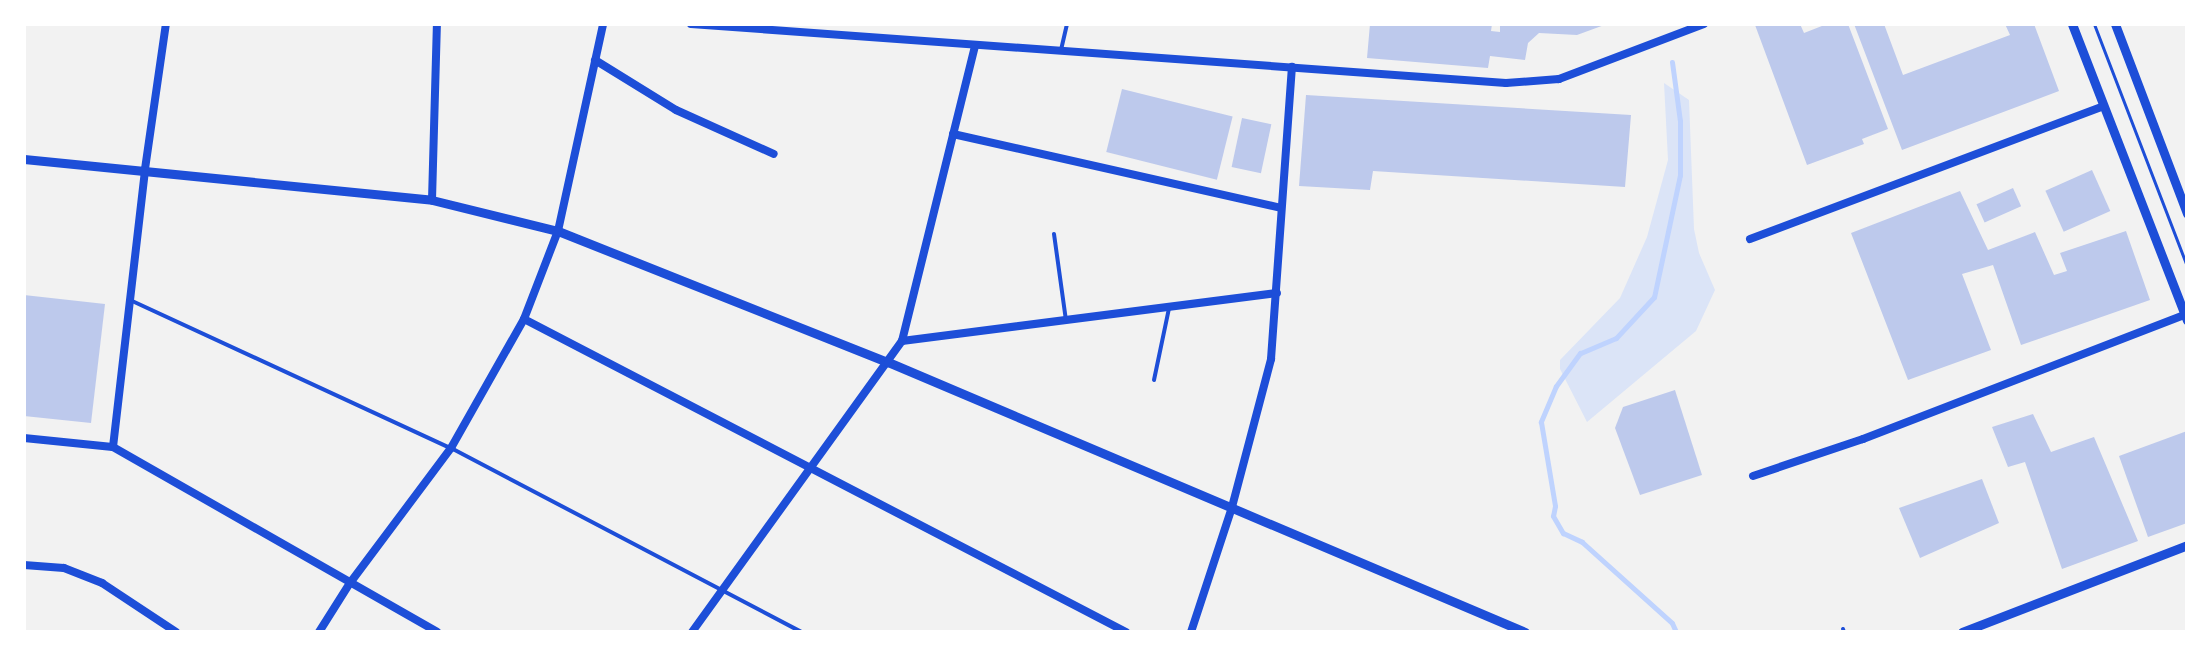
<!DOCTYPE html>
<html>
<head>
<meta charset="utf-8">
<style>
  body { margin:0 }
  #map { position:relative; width:2211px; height:656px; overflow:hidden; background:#f2f2f2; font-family:Lato,sans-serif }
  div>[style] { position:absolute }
  .green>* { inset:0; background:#dbe4f7 }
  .stream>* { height:5px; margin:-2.5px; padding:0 2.5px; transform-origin:2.5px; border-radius:2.5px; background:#bfd3fe }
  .building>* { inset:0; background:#bdc9ec; transform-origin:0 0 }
  .path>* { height:3px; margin:-1.5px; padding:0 1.5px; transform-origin:1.5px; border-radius:1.5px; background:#1d4ed8 }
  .service>* { height:4px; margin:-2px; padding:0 2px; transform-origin:2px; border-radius:2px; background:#1d4ed8 }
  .minor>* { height:8px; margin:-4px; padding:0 4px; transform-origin:4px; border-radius:4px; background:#1d4ed8 }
  .tertiary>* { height:9px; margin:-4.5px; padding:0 4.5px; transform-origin:4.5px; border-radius:4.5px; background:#1d4ed8 }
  span { translate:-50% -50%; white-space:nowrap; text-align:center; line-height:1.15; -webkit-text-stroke:6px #fff; paint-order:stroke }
  .frame { position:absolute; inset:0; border:26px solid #fff; pointer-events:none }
</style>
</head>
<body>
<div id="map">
  <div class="green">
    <div style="clip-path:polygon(1664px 83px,1689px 100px,1694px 229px,1699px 253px,1715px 290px,1696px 331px,1587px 422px,1560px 369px,1560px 360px,1620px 298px,1647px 237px,1668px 160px)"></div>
  </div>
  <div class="stream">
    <div style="left:1672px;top:62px;width:60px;rotate:82.3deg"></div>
    <div style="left:1680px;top:121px;width:54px;rotate:90deg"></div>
    <div style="left:1680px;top:175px;width:125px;rotate:102deg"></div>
    <div style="left:1654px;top:297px;width:56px;rotate:132.8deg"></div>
    <div style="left:1616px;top:338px;width:39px;rotate:157deg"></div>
    <div style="left:1580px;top:353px;width:41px;rotate:126deg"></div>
    <div style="left:1556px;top:386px;width:39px;rotate:113deg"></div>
    <div style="left:1541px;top:422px;width:85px;rotate:80.5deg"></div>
    <div style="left:1555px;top:506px;width:10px;rotate:101deg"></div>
    <div style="left:1553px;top:516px;width:20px;rotate:60deg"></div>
    <div style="left:1563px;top:533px;width:21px;rotate:25deg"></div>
    <div style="left:1582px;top:542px;width:121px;rotate:42deg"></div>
    <div style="left:1672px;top:623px;width:10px;rotate:66deg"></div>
  </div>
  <div class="building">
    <div style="clip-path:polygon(1370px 24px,1492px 24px,1491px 31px,1500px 32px,1500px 24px,1607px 24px,1577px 35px,1539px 33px,1528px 43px,1525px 60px,1490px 56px,1488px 68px,1367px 58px)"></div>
    <div style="clip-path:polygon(1800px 24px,1804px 33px,1827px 24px,1848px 24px,1888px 129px,1862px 139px,1864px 144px,1807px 165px,1755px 25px)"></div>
    <div style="clip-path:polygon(1854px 24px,1884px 24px,1903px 75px,2010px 35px,2005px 24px,2034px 24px,2059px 91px,1902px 150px)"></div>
    <div style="left:1122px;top:89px;width:114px;height:65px;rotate:14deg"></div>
    <div style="clip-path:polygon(1306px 95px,1631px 115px,1625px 187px,1373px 171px,1370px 190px,1299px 186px)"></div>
    <div style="left:1242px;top:118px;width:30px;height:50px;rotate:12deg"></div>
    <div style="left:2092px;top:170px;width:45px;height:51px;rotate:66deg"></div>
    <div style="left:2013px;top:188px;width:20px;height:40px;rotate:66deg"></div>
    <div style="clip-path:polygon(1960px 191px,1988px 250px,2035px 232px,2054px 275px,2067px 271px,2060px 253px,2126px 231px,2150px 300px,2021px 345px,1993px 265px,1962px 274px,1991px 350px,1908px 380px,1851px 233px)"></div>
    <div style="clip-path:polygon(24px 295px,105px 304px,91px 423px,24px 416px)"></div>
    <div style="clip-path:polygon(1675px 390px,1702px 475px,1640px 495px,1615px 428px,1623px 407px)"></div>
    <div style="clip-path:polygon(2033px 414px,2051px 452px,2094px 437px,2138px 541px,2062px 569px,2025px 462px,2008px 467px,1992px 427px)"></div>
    <div style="clip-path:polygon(2187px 431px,2187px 523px,2148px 537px,2119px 456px)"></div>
    <div style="clip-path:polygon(1982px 479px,1999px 523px,1920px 558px,1899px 508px)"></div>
  </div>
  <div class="path">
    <div style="left:2094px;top:24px;width:259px;rotate:69deg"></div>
  </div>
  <div class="service">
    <div style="left:1061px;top:50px;width:27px;rotate:-77deg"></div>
    <div style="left:1054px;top:234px;width:87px;rotate:82.1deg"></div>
    <div style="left:130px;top:300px;width:353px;rotate:24.8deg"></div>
    <div style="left:451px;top:448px;width:395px;rotate:27.7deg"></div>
    <div style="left:1154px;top:380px;width:74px;rotate:-78.2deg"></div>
    <div style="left:1843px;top:629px;width:3px;rotate:72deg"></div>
  </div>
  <div class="minor">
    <div style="left:691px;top:24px;width:817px;rotate:4.14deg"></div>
    <div style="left:1506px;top:83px;width:53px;rotate:-4.3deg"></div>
    <div style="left:1559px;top:79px;width:155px;rotate:-20.8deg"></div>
    <div style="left:595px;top:60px;width:95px;rotate:31.7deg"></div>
    <div style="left:676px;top:110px;width:107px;rotate:24.2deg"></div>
    <div style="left:953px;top:134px;width:336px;rotate:12.7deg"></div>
    <div style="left:432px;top:200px;width:176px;rotate:-88.4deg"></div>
    <div style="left:1750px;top:239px;width:376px;rotate:-20.6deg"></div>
    <div style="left:524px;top:319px;width:679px;rotate:27.47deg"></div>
    <div style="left:902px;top:341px;width:378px;rotate:-7.3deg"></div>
    <div style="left:24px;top:438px;width:89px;rotate:5.8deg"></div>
    <div style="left:113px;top:447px;width:373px;rotate:29.7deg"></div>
    <div style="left:113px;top:447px;width:280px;rotate:-83.4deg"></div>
    <div style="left:145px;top:169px;width:147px;rotate:-81.8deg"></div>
    <div style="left:1753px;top:476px;width:116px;rotate:-18.6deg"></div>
    <div style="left:1863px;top:439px;width:347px;rotate:-21.1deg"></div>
    <div style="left:24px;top:565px;width:40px;rotate:4.3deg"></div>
    <div style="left:64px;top:568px;width:41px;rotate:21.5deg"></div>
    <div style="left:102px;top:583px;width:89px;rotate:33.5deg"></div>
    <div style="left:319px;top:632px;width:58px;rotate:-57.7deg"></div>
    <div style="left:350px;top:583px;width:169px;rotate:-53.2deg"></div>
    <div style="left:451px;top:448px;width:148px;rotate:-60.5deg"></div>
    <div style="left:524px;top:319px;width:94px;rotate:-68.9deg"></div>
    <div style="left:558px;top:231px;width:212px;rotate:-77.7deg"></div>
    <div style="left:692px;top:632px;width:359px;rotate:-54.2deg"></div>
    <div style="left:902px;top:341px;width:304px;rotate:-76.1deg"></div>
    <div style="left:1191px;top:632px;width:132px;rotate:-71.8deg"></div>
    <div style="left:1232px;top:507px;width:153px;rotate:-75.2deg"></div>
    <div style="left:1271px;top:359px;width:293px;rotate:-85.9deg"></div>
  </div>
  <div class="tertiary">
    <div style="left:2072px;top:24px;width:318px;rotate:68.8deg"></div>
    <div style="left:2115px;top:24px;width:203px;rotate:69.2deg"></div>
    <div style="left:24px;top:159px;width:410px;rotate:5.7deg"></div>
    <div style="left:432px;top:200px;width:130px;rotate:13.8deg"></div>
    <div style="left:558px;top:231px;width:355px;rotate:21.7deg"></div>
    <div style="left:888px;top:362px;width:692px;rotate:22.97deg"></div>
    <div style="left:1962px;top:632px;width:241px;rotate:-21.1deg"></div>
  </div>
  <div class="frame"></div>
</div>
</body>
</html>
